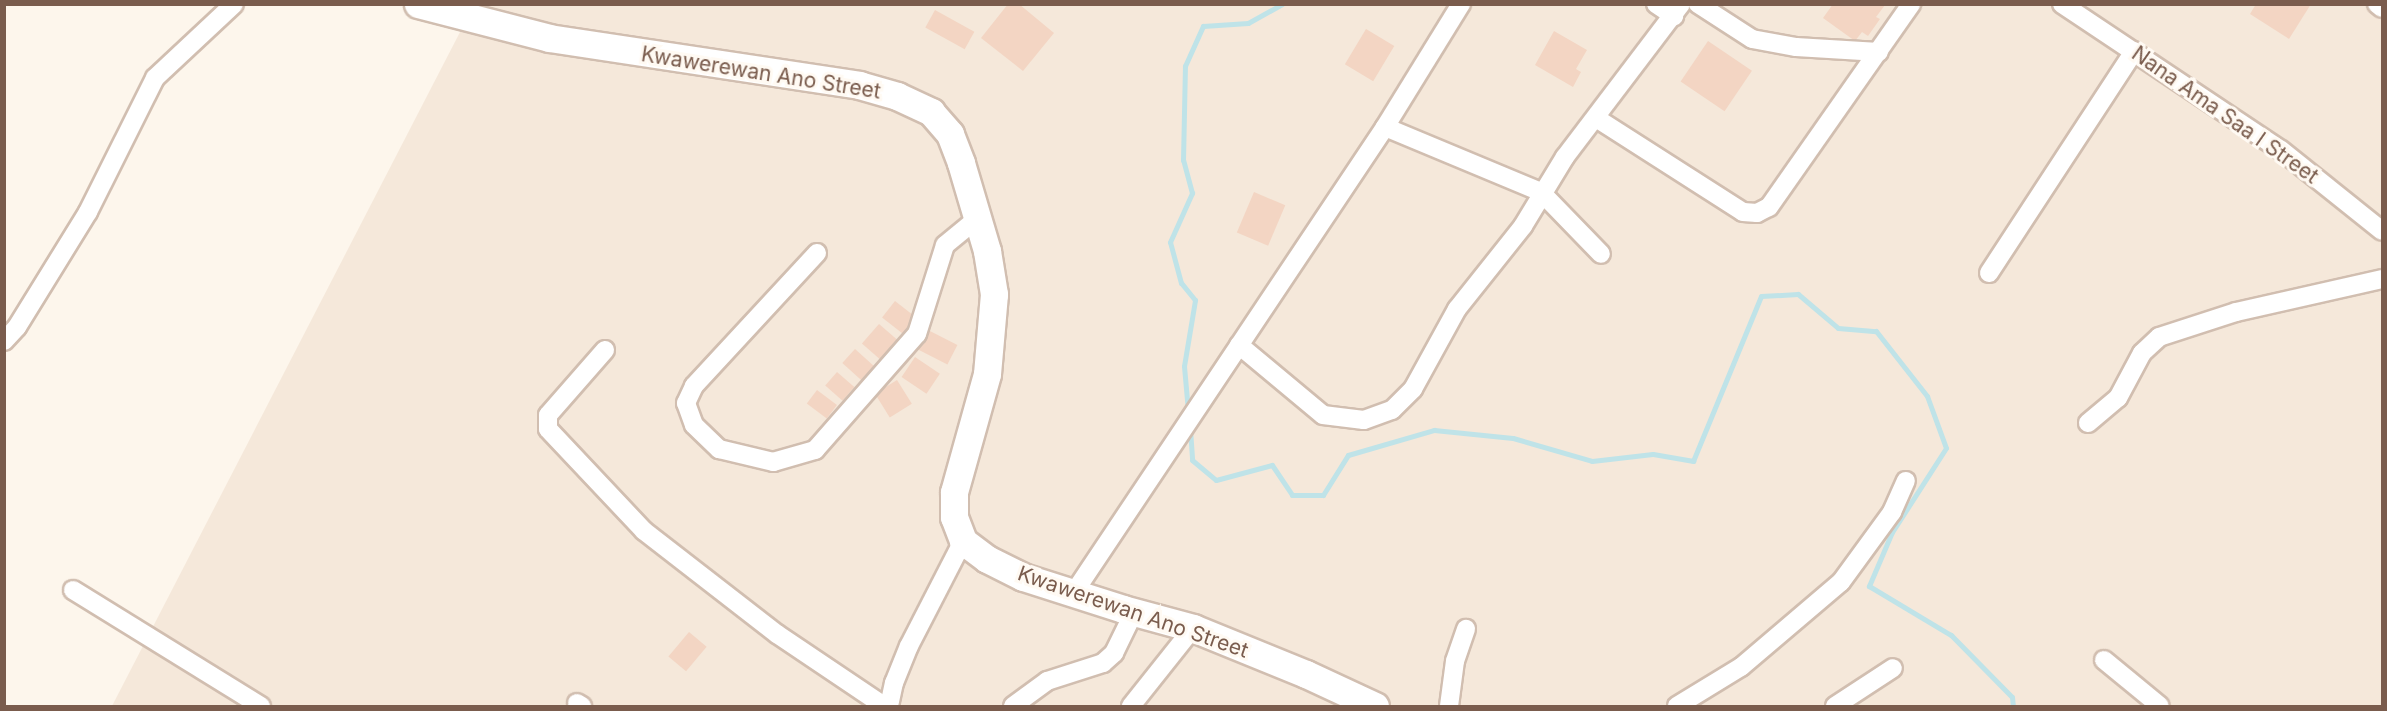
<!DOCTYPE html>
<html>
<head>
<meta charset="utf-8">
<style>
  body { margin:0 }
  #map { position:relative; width:2387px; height:711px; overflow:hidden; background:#fdf6ec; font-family:Inter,sans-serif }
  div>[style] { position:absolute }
  .residential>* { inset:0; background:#f5e8da }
  .stream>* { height:5px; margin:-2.5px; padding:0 2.5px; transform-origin:2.5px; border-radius:2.5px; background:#bfe3e8 }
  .building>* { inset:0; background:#f3d5c3; transform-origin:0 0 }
  .roads { filter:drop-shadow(2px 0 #d1beb0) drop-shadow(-2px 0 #d1beb0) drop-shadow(0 2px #d1beb0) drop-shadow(0 -2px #d1beb0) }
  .street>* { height:18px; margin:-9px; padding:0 9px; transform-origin:9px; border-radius:9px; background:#fff }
  .secondary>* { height:27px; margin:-13.5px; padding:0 13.5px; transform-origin:13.5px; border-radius:13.5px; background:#fff }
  span { translate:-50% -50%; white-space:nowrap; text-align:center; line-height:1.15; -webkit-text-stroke:6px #fffaf3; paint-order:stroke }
  .street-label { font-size:21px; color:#7a5c4d }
  .frame { position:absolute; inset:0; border:6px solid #7a5c4d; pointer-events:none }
</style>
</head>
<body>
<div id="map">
  <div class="residential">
    <div style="clip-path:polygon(474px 5px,2382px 5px,2382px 706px,112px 706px)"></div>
  </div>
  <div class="stream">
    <div style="left:1188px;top:411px;width:45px;rotate:-95.1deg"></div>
    <div style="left:1184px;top:366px;width:67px;rotate:-80.5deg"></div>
    <div style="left:1195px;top:300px;width:22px;rotate:-129deg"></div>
    <div style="left:1181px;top:283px;width:42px;rotate:-105deg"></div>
    <div style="left:1170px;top:242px;width:54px;rotate:-65.8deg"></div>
    <div style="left:1192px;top:193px;width:34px;rotate:-105deg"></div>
    <div style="left:1183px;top:160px;width:94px;rotate:-88.8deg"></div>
    <div style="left:1185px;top:66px;width:44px;rotate:-65.8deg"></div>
    <div style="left:1203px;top:26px;width:45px;rotate:-3.8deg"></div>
    <div style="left:1248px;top:23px;width:39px;rotate:-29deg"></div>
    <div style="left:1190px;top:429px;width:31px;rotate:86deg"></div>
    <div style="left:1192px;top:460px;width:31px;rotate:40deg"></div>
    <div style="left:1216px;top:480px;width:58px;rotate:-15deg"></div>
    <div style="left:1272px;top:465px;width:36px;rotate:56deg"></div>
    <div style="left:1292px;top:495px;width:31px"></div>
    <div style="left:1323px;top:495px;width:47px;rotate:-58deg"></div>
    <div style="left:1348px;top:455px;width:90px;rotate:-16.2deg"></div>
    <div style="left:1434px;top:430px;width:79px;rotate:5.8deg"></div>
    <div style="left:1513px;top:438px;width:82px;rotate:16.2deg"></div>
    <div style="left:1592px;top:461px;width:61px;rotate:-6.5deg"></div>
    <div style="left:1653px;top:454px;width:41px;rotate:9.9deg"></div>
    <div style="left:1693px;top:461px;width:178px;rotate:-67.6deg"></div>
    <div style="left:1761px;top:296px;width:37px;rotate:-3deg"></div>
    <div style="left:1798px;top:294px;width:52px;rotate:40.4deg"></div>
    <div style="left:1838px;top:328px;width:38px;rotate:5deg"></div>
    <div style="left:1876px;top:331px;width:83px;rotate:51.9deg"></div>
    <div style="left:1927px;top:396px;width:55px;rotate:69.9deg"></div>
    <div style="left:1946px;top:448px;width:100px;rotate:122.7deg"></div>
    <div style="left:1892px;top:532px;width:59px;rotate:113.1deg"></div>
    <div style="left:1869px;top:586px;width:96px;rotate:30.9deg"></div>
    <div style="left:1951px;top:635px;width:87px;rotate:45.5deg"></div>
    <div style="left:2012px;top:697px;width:9px;rotate:84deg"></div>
  </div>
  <div class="building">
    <div style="clip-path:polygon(1008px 4px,1019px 4px,1054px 33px,1023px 71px,981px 38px)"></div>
    <div style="clip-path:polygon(1833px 4px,1884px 4px,1885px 5px,1876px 17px,1880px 19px,1868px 36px,1862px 32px,1855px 41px,1823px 18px)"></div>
    <div style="clip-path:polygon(2256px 4px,2311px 4px,2289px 39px,2250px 14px)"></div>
    <div style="left:935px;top:10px;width:45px;height:20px;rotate:29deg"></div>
    <div style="left:1366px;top:29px;width:33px;height:41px;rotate:31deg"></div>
    <div style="clip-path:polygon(1554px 31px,1587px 50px,1576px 69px,1581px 72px,1573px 87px,1535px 65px)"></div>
    <div style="left:1708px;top:41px;width:53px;height:49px;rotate:34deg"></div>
    <div style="left:1254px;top:192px;width:34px;height:44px;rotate:23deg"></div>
    <div style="left:895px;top:301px;width:28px;height:21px;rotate:38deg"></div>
    <div style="left:879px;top:324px;width:28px;height:26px;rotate:41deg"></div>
    <div style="left:928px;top:330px;width:33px;height:22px;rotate:27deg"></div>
    <div style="left:855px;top:349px;width:28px;height:19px;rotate:42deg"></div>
    <div style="left:915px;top:357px;width:30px;height:24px;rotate:34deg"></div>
    <div style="left:837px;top:372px;width:23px;height:18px;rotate:41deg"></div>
    <div style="left:897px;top:380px;width:28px;height:26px;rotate:58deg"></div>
    <div style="left:817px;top:390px;width:25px;height:17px;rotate:37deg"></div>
    <div style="left:689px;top:632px;width:23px;height:32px;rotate:40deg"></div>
  </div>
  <div class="roads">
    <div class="street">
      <div style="left:1656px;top:4px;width:22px;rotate:34deg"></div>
      <div style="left:1698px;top:4px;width:64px;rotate:32.9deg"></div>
      <div style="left:1752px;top:39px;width:45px;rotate:10.3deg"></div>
      <div style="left:1796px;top:47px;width:83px;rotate:3.4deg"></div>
      <div style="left:2062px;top:4px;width:263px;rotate:33.7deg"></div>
      <div style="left:2281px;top:150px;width:129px;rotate:38.7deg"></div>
      <div style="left:2377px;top:4px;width:6px;rotate:39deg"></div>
      <div style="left:1596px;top:118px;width:174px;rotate:32.6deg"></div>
      <div style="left:1743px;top:212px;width:14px;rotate:4deg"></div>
      <div style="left:1757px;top:213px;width:13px;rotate:-27deg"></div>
      <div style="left:1769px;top:207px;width:248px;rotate:-55deg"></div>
      <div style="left:1385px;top:127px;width:169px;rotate:22.6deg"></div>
      <div style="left:1541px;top:192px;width:86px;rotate:45.9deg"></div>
      <div style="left:817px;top:253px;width:181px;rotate:132.8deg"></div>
      <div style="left:694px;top:386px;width:19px;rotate:115deg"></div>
      <div style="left:686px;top:403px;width:23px;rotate:70deg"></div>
      <div style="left:694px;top:425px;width:35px;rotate:44deg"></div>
      <div style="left:719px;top:449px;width:56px;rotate:13.5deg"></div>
      <div style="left:773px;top:462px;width:44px;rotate:-15.9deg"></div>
      <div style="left:815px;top:450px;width:154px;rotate:-48.7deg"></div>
      <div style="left:917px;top:334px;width:93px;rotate:-72.5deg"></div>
      <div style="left:945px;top:245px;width:43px;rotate:-39.3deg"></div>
      <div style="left:1989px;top:273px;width:265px;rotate:-56.8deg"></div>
      <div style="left:4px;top:341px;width:19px;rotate:-47deg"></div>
      <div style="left:17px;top:327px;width:135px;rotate:-58.3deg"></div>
      <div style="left:88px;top:212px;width:150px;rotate:-63.4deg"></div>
      <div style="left:155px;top:78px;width:108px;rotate:-43.1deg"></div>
      <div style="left:1239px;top:345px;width:109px;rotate:39.8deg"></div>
      <div style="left:1323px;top:415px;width:41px;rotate:7deg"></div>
      <div style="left:1364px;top:420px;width:30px;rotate:-20deg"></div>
      <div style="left:1392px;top:410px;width:30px;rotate:-45deg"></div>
      <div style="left:1413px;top:389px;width:91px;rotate:-61.2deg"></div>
      <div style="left:1457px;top:309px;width:106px;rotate:-51.5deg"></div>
      <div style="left:1523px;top:226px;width:81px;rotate:-58.7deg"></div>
      <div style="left:1565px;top:157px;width:192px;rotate:-52.8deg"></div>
      <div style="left:605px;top:350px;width:86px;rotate:131.2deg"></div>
      <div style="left:548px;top:415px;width:14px;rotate:90deg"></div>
      <div style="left:548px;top:429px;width:140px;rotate:46.7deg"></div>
      <div style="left:644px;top:531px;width:168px;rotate:37.8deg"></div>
      <div style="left:777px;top:634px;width:129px;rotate:33.9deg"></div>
      <div style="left:2088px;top:423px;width:39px;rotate:-40deg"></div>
      <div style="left:2118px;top:398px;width:51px;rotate:-61.9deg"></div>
      <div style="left:2142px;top:353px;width:23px;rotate:-43deg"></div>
      <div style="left:2159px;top:337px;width:81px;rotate:-18deg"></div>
      <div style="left:2236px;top:312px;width:150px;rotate:-12.7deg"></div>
      <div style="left:73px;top:590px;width:221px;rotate:31.7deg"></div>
      <div style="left:1073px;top:594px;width:562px;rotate:-56.25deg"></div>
      <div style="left:1385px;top:127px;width:145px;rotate:-58.3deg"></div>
      <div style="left:2104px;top:660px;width:72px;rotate:39.4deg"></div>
      <div style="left:577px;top:703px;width:6px;rotate:31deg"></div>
      <div style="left:889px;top:706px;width:24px;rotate:-78deg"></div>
      <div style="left:894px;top:683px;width:40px;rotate:-68deg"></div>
      <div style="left:909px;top:646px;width:118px;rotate:-62.8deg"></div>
      <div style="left:1013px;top:706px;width:42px;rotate:-36.3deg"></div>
      <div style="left:1047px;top:681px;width:59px;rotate:-17.8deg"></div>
      <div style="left:1103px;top:663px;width:15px;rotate:-42deg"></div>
      <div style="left:1114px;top:653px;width:46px;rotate:-64deg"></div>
      <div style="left:1131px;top:706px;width:100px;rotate:-51.5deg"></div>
      <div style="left:1449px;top:706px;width:45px;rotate:-82.4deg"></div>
      <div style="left:1455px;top:661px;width:34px;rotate:-71deg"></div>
      <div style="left:1677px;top:706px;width:75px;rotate:-31.4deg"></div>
      <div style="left:1741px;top:667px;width:131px;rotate:-40.4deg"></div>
      <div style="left:1841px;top:582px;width:87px;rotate:-53.9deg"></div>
      <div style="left:1892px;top:512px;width:34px;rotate:-66deg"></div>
      <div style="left:1835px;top:706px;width:69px;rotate:-33.2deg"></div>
    </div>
    <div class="secondary">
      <div style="left:418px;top:4px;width:135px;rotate:14.5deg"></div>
      <div style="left:549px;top:38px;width:314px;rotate:8.6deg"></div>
      <div style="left:859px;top:85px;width:40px;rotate:16deg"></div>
      <div style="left:897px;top:96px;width:38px;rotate:25deg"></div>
      <div style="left:931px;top:112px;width:29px;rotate:49deg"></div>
      <div style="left:950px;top:134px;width:31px;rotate:69deg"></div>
      <div style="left:961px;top:163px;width:92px;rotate:73.5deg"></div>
      <div style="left:987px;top:251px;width:44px;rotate:80.8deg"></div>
      <div style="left:994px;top:294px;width:80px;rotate:95deg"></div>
      <div style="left:987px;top:374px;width:123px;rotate:105.6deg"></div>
      <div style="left:954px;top:492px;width:25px;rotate:90deg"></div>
      <div style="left:954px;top:517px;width:26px;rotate:69deg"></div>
      <div style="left:963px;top:541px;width:30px;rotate:37deg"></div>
      <div style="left:987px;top:559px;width:40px;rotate:26.6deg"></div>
      <div style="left:1023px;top:577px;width:105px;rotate:17.7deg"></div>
      <div style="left:1123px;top:609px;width:73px;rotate:15.2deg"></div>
      <div style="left:1193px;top:628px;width:122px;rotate:22.2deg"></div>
      <div style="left:1306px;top:674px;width:76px;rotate:24.9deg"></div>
    </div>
  </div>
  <div class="street-label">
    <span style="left:761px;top:73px;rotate:9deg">Kwawerewan Ano Street</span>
    <span style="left:2225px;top:115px;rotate:35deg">Nana Ama Saa I Street</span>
    <span style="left:1133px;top:612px;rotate:19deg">Kwawerewan Ano Street</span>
  </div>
  <div class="frame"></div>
</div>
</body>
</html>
